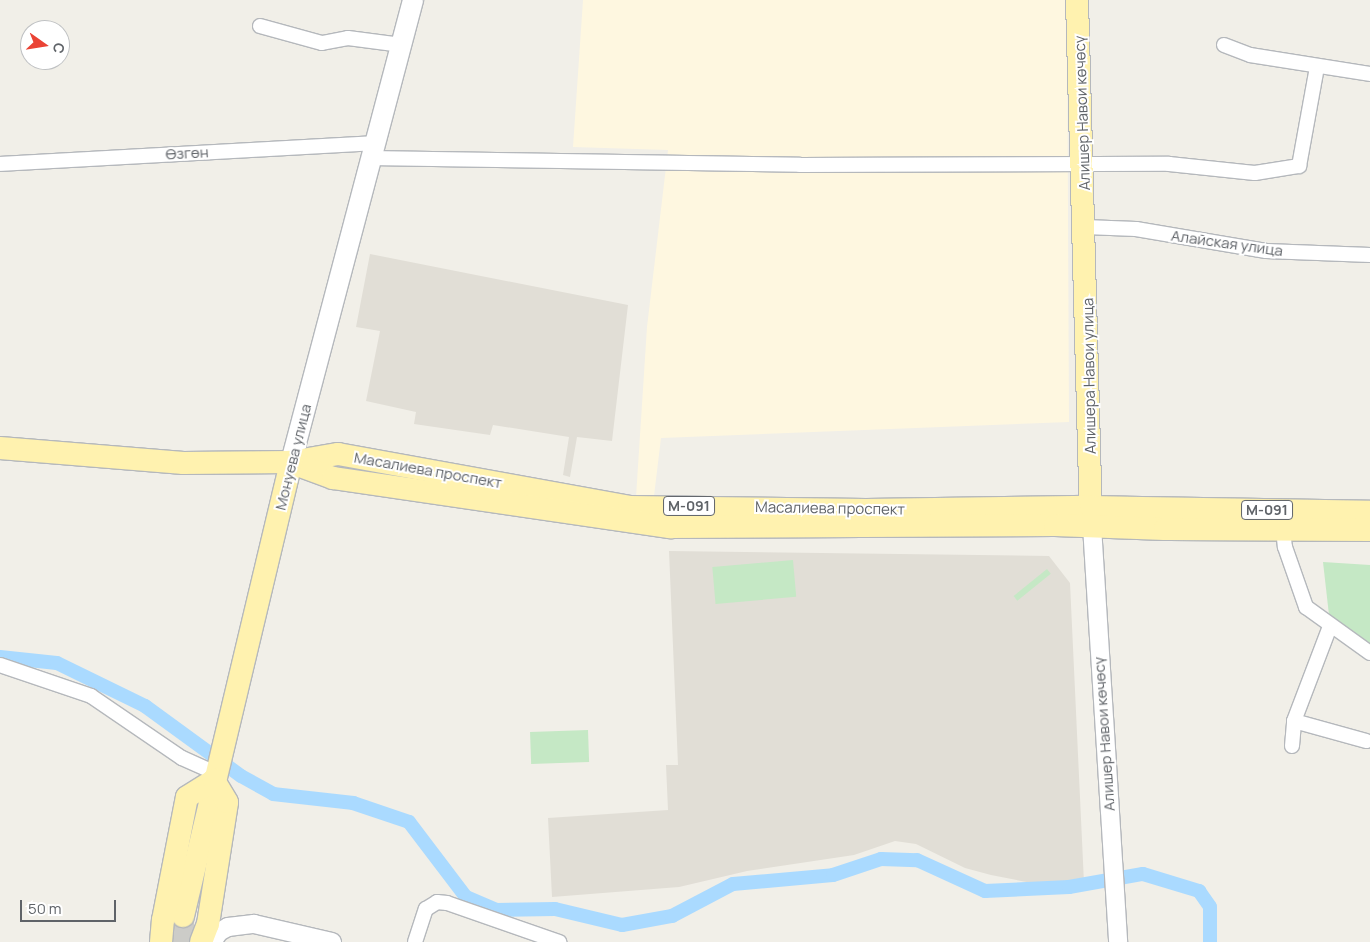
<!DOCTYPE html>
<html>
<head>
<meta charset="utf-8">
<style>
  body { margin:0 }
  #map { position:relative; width:1370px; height:942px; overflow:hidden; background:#f1efe8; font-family:Manrope,sans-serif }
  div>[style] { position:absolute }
  .commercial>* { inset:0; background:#fef7e0 }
  .education>* { inset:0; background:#e1ded6 }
  .green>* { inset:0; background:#c5e8c5; transform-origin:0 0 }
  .canal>* { height:14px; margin:-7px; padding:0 7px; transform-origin:7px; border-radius:7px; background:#aadaff }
  .primary-tunnel>* { height:22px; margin-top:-11px; transform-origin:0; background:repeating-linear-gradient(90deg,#ccccc8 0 22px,transparent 0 33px) }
  .roads { filter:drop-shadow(1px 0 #b5b8bc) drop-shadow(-1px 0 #b5b8bc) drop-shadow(0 1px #b5b8bc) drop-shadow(0 -1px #b5b8bc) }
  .minor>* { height:14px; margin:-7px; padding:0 7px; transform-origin:7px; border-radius:7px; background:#fff }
  .tertiary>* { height:18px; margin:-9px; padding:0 9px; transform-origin:9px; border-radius:9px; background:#fff }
  .secondary>* { height:20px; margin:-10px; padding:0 10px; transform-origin:10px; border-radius:10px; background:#fff }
  .primary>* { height:22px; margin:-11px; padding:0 11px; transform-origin:11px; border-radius:11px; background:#fff2af }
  span { translate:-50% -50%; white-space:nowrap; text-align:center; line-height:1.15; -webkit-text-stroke:4px #fff; paint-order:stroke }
  .shield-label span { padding:1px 4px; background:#fff; border:1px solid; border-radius:4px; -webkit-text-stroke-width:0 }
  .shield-label { font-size:14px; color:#5f6368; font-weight:700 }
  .street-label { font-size:15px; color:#5f6368 }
  .north { position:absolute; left:20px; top:20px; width:50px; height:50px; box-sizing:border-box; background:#fff; border:1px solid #bfc1c3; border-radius:50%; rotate:103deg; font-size:14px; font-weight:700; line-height:20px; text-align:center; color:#5f6368 }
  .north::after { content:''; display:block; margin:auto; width:18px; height:22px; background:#ea4335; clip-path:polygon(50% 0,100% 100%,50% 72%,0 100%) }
  .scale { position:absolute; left:20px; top:900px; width:96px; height:22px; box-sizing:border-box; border:2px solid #5f6368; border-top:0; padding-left:6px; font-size:15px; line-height:18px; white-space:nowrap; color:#5f6368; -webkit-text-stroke:4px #fff; paint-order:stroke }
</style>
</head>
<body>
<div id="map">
  <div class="commercial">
    <div style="clip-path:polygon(583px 0,1067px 0,1069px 422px,661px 438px,654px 496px,636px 497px,647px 327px,668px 150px,573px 147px)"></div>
  </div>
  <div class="education">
    <div style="clip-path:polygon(370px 254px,628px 305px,612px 441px,577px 437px,570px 477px,563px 475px,569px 437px,493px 425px,490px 435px,414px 424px,416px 412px,366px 401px,380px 331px,356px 327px)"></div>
    <div style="clip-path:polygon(669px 551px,1049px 556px,1070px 583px,1084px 883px,1052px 887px,991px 875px,965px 868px,916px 844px,895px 841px,854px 855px,747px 871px,679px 887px,552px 897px,548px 818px,668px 810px,666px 765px,678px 765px)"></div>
  </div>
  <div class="green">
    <div style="left:793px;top:560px;width:37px;height:81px;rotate:85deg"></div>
    <div style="clip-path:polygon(1323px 562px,1370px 565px,1370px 647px,1329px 615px)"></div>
    <div style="left:1047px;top:569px;width:6px;height:43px;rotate:51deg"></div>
    <div style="left:588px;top:730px;width:32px;height:58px;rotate:88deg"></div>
  </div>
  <div class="canal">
    <div style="left:0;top:657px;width:57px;rotate:6deg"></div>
    <div style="left:57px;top:663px;width:98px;rotate:26deg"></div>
    <div style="left:145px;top:706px;width:119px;rotate:36.1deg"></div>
    <div style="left:241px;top:776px;width:37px;rotate:29deg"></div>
    <div style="left:273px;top:794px;width:81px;rotate:6.4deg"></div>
    <div style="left:353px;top:803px;width:59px;rotate:18.7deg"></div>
    <div style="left:409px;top:822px;width:94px;rotate:52.8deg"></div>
    <div style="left:466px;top:897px;width:33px;rotate:23deg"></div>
    <div style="left:496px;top:910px;width:59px;rotate:-1deg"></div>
    <div style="left:555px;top:909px;width:69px;rotate:13.4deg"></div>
    <div style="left:622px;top:925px;width:51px;rotate:-10.2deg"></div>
    <div style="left:672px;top:916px;width:69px;rotate:-27.7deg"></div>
    <div style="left:733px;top:884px;width:100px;rotate:-5.1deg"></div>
    <div style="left:833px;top:875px;width:51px;rotate:-18.4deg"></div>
    <div style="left:881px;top:859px;width:36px;rotate:2deg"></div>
    <div style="left:917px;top:860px;width:75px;rotate:24.5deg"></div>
    <div style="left:985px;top:891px;width:84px;rotate:-2.7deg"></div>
    <div style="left:1069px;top:887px;width:75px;rotate:-10deg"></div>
    <div style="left:1143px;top:874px;width:59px;rotate:16.9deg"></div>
    <div style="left:1199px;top:891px;width:19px;rotate:55deg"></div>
    <div style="left:1210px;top:907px;width:35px;rotate:90deg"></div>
  </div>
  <div class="primary-tunnel">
    <div style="left:183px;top:942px;width:26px;rotate:-90deg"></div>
  </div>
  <div class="roads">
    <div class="minor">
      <div style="left:260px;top:26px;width:64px;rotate:15.3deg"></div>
      <div style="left:322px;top:43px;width:26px;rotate:-11deg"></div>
      <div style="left:348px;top:38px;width:54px;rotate:7.4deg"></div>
      <div style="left:1224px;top:45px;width:28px;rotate:21deg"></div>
      <div style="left:1250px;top:55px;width:121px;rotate:9deg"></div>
      <div style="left:369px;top:158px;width:431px;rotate:0.9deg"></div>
      <div style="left:800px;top:165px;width:369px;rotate:-0.2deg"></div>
      <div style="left:1169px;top:164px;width:86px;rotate:6deg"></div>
      <div style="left:1255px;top:173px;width:45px;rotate:-9deg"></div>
      <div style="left:1299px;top:166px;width:101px;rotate:-79.7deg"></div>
      <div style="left:0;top:164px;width:375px;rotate:-3.2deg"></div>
      <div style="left:1085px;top:227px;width:51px;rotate:2.2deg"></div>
      <div style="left:1136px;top:229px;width:132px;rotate:9.6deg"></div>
      <div style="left:1266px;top:251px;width:104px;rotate:2.2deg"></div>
      <div style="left:1283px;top:529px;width:18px;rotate:84deg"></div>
      <div style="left:1285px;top:547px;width:64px;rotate:70.7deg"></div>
      <div style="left:1306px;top:607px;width:79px;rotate:35.7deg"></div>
      <div style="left:0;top:665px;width:96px;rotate:18.8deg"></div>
      <div style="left:91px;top:696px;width:110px;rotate:34.3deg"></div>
      <div style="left:182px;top:758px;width:37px;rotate:24deg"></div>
      <div style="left:1294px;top:721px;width:75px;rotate:15.5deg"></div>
      <div style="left:1292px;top:746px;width:25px;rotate:-85deg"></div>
      <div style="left:1294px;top:721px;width:102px;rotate:-69.2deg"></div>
      <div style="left:415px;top:942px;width:35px;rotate:-72deg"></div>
      <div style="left:426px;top:909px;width:13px;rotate:-32deg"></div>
      <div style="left:437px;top:902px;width:10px;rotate:6deg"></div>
      <div style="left:447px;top:903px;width:119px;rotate:19.2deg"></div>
    </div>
    <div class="tertiary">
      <div style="left:1092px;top:526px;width:417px;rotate:86.4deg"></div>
      <div style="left:212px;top:942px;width:12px;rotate:-55deg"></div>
      <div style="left:219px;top:932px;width:10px;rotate:-29deg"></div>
      <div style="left:228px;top:927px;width:26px;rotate:-7deg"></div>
      <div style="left:254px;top:924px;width:80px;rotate:13deg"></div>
    </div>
    <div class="secondary">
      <div style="left:291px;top:462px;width:478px;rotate:-75.2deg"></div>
    </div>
    <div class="primary">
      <div style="left:1077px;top:0;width:520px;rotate:88.46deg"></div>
      <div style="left:0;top:448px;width:184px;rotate:4.7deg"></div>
      <div style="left:183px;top:463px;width:108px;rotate:-0.5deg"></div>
      <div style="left:291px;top:462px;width:48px;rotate:-9.7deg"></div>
      <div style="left:338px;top:454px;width:296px;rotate:10.3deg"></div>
      <div style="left:629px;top:507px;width:237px;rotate:0.7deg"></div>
      <div style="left:866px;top:510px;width:225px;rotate:-0.8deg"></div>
      <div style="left:1091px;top:507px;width:279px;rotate:1deg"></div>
      <div style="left:292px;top:463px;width:44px;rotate:20.1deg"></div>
      <div style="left:333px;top:478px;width:341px;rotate:8.3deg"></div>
      <div style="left:670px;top:527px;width:385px;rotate:-0.3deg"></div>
      <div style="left:1055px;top:525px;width:110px;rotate:2.1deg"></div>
      <div style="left:1165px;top:529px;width:205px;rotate:0.3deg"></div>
      <div style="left:183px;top:916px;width:467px;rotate:-76.6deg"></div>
      <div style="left:161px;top:942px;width:22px;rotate:-85deg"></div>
      <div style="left:163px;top:920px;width:125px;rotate:-79deg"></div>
      <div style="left:187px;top:797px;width:32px;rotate:-32deg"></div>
      <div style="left:201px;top:942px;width:19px;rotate:-69deg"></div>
      <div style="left:208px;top:924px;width:123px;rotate:-81.1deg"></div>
      <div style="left:227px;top:802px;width:26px;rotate:-121deg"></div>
    </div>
  </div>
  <div class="shield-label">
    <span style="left:689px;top:506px">М-091</span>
    <span style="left:1267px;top:510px">М-091</span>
  </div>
  <div class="street-label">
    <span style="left:1082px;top:113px;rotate:-92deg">Алишер Навои көчөсү</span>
    <span style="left:187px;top:153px;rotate:-3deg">Өзгөн</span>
    <span style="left:1227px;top:243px;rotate:8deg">Алайская улица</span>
    <span style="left:1089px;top:376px;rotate:-91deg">Алишера Навои улица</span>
    <span style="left:293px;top:457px;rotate:-76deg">Монуева улица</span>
    <span style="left:428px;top:470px;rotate:10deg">Масалиева проспект</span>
    <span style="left:830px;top:508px;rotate:1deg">Масалиева проспект</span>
    <span style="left:1104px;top:734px;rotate:-94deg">Алишер Навои көчөсү</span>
  </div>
  <div class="north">С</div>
  <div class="scale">50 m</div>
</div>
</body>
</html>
